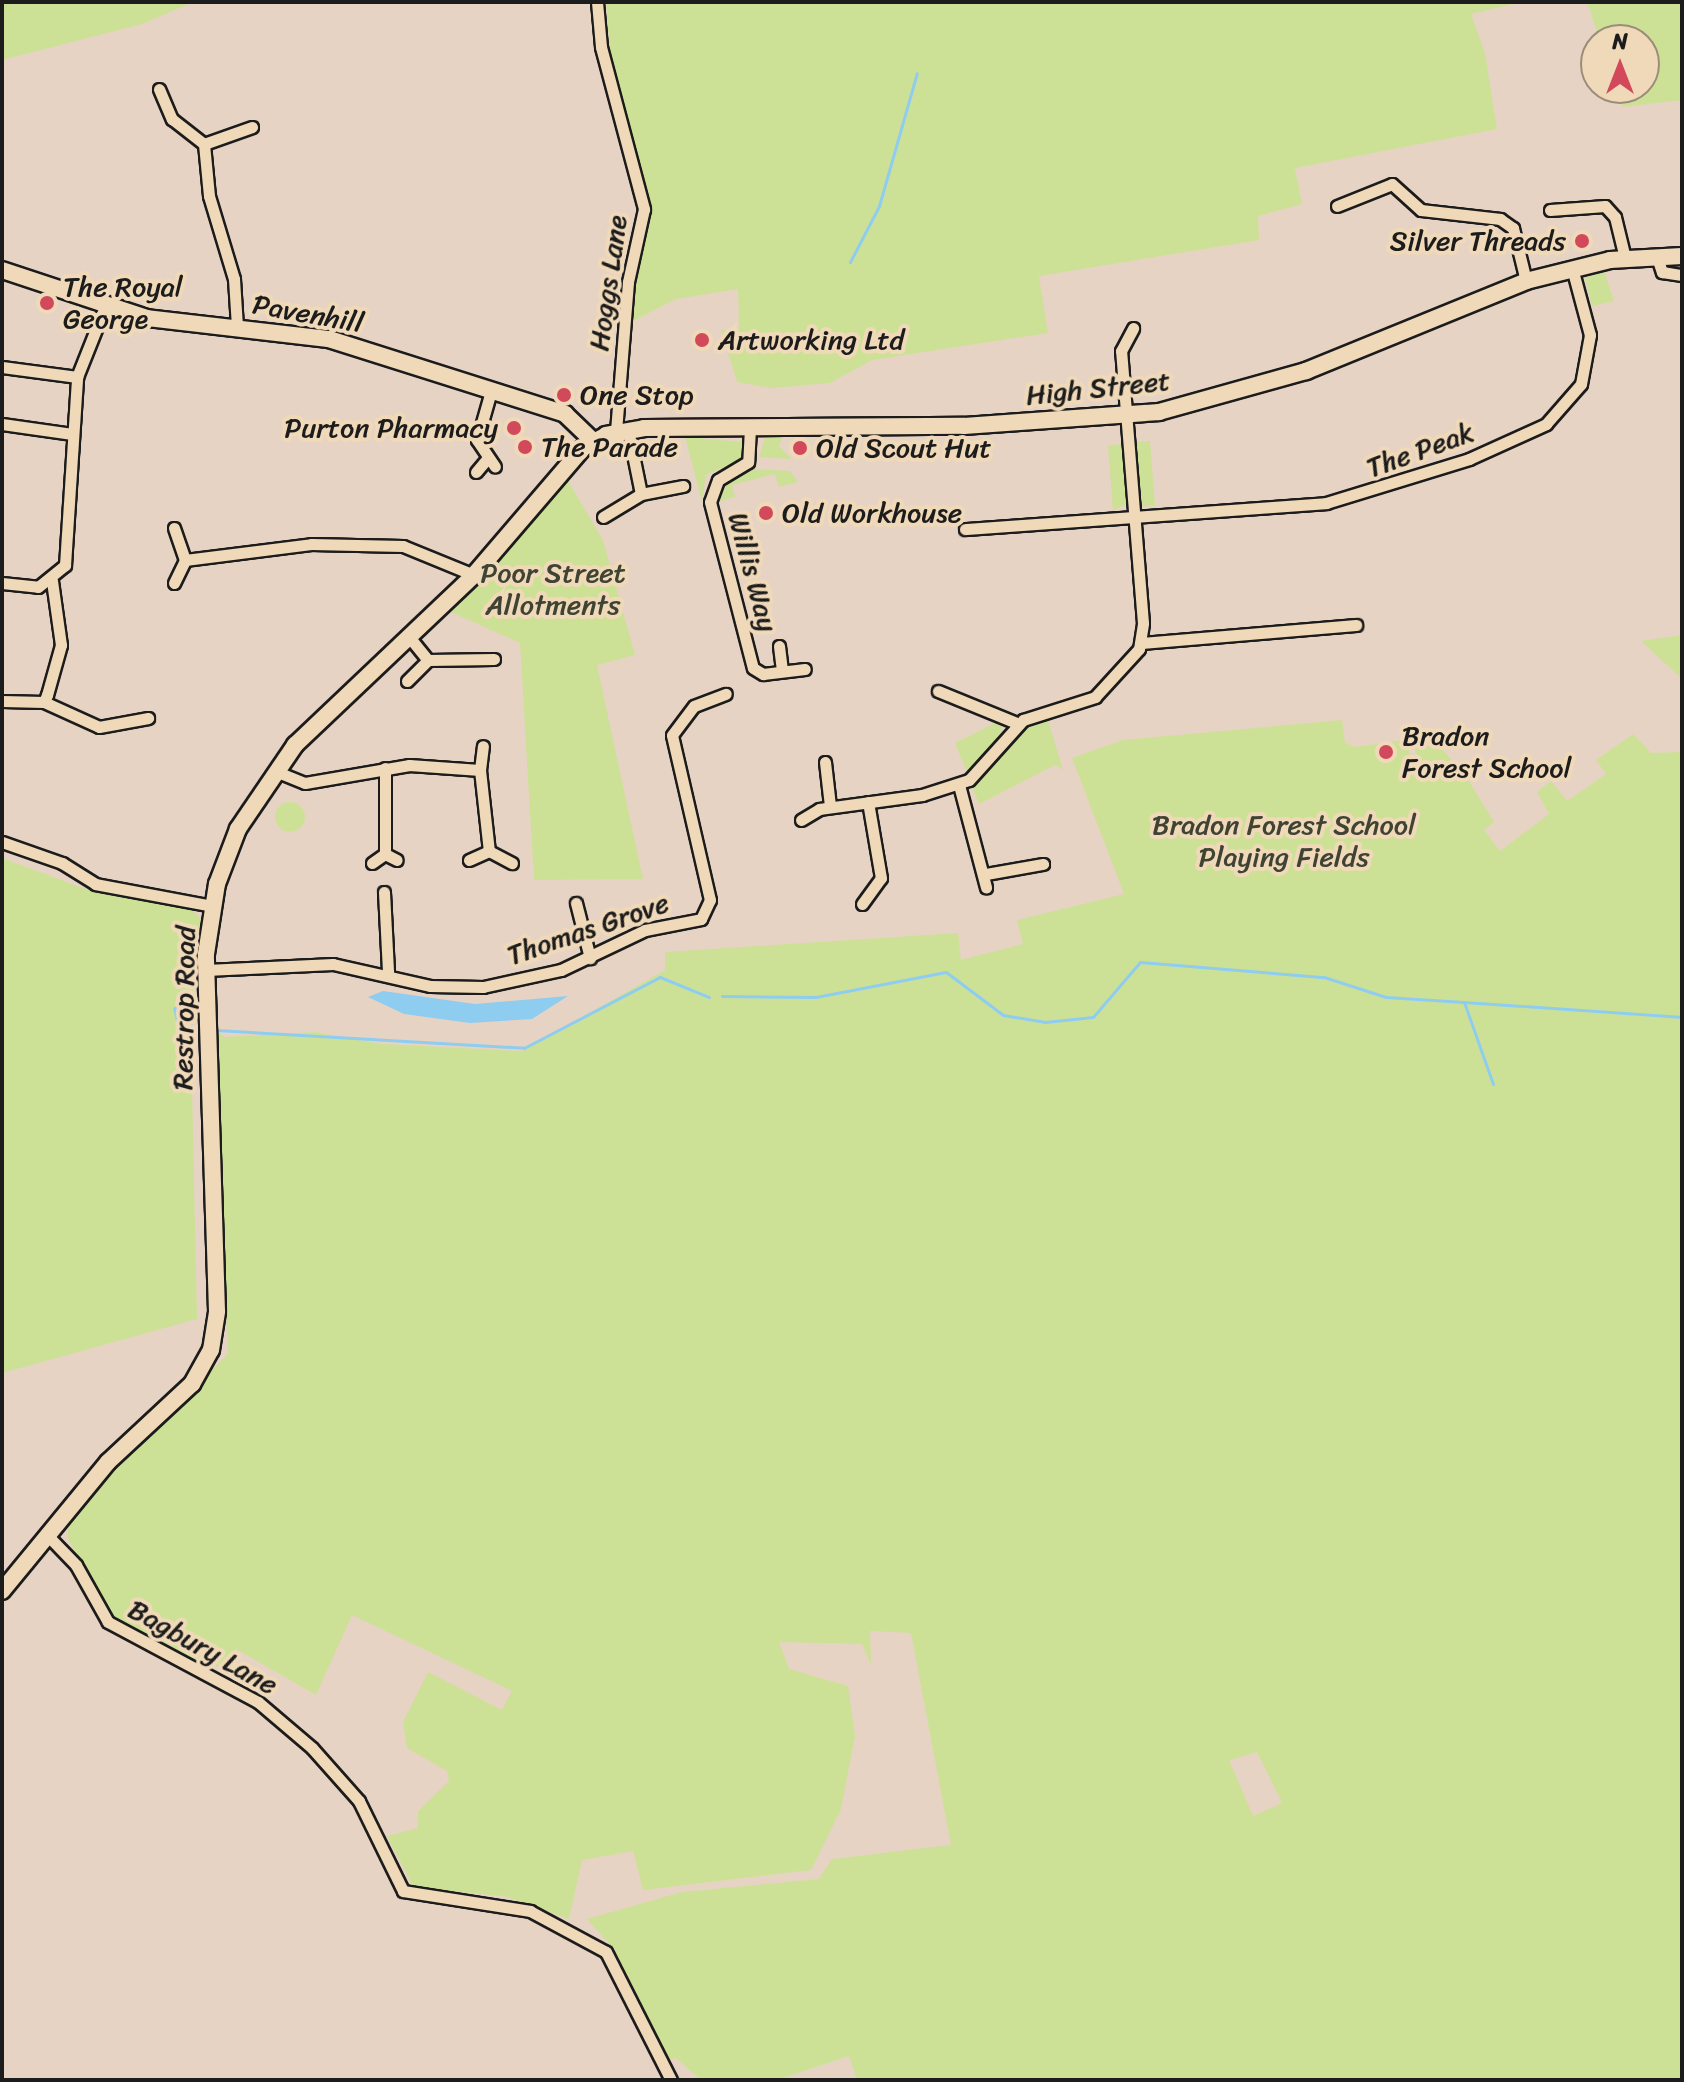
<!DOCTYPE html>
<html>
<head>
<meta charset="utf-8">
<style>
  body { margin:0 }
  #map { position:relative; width:1684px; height:2082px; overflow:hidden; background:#e6d3c3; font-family:Sriracha,sans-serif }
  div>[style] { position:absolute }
  .green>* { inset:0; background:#cde196 }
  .round { border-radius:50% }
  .water>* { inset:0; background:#8fcdf0 }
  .stream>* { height:3px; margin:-1.5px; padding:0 1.5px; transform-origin:1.5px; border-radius:1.5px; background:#8fcdf0 }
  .roads { filter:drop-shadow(2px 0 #1c1c1c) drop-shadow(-2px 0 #1c1c1c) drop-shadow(0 2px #1c1c1c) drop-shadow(0 -2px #1c1c1c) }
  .street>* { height:11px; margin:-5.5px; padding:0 5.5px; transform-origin:5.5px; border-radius:5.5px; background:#f0d9b8 }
  .secondary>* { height:16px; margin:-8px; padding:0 8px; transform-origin:8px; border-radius:8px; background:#f0d9b8 }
  .dots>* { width:22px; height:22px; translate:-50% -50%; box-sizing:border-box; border:4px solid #f0d9b8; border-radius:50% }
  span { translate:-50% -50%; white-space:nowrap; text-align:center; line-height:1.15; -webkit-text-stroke:8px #f0d9b8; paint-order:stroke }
  .poi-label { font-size:28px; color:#1c1c1c }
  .right { translate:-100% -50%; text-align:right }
  .left { translate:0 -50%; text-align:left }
  .street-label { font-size:28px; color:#1c1c1c }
  .park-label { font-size:28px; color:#3f4334 }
  .frame { position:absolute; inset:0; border:4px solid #1c1c1c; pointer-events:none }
  .north { position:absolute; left:1580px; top:24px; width:80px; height:80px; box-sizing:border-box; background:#f0d9b8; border:2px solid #9b8d7a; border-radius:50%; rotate:0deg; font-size:22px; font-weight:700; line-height:32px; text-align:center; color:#1c1c1c }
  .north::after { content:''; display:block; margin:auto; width:28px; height:36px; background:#d1495b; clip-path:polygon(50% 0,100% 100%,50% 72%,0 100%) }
</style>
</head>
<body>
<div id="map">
  <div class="green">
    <div style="clip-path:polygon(2px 2px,193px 2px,142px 24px,2px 60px)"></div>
    <div style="clip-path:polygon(606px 2px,1521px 2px,1471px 14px,1485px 53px,1497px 129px,1295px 168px,1302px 204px,1258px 216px,1259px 240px,1039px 276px,1048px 333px,872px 360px,830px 383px,772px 388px,737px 382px,721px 330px,739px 330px,738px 289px,676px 299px,629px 323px,650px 204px,610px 50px)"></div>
    <div style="clip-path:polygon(1587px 2px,1682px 2px,1682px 100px,1623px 107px,1617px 88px,1644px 88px,1644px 40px,1600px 40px)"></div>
    <div style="clip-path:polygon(1604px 271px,1614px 301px,1592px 306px,1585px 278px)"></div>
    <div style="clip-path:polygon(685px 437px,744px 442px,742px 459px,706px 475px,702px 501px)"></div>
    <div style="clip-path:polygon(765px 438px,782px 438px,779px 446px,791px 459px,759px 457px)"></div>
    <div style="clip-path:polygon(1150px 441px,1155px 505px,1143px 507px,1134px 442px)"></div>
    <div style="clip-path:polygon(1125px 444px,1128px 503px,1113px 511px,1108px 445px)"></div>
    <div style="clip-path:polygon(751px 469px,790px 471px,798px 482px,779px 487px,775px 474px,732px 485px,735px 497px,716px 502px,719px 489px)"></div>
    <div style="clip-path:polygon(568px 481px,603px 540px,635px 655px,597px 665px,643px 879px,534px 880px,520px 643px,449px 611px)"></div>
    <div style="clip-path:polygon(1682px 635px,1682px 679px,1641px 641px)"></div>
    <div style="clip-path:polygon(1047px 717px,1063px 770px,1055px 765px,979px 804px,971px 785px,1023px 729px)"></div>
    <div style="clip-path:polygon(evenodd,1342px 720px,1345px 743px,1356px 747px,1409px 739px,1409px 764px,1419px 762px,1411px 738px,1424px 730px,1464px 773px,1494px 822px,1484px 830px,1500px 851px,1549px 814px,1537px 792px,1551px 781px,1567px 801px,1606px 774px,1596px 760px,1633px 734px,1651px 753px,1682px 752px,1682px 2080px,857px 2080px,849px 2056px,777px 2080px,701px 2080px,676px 2058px,667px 2061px,614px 1949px,587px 1919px,682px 1892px,819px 1879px,832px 1859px,951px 1845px,911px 1633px,870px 1631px,871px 1665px,862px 1644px,779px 1642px,789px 1669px,848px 1686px,855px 1736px,841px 1809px,811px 1870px,643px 1890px,633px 1851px,582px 1860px,569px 1919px,504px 1896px,414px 1888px,387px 1836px,418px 1828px,418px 1811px,449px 1781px,447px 1771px,407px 1748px,403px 1722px,428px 1672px,502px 1710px,512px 1691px,352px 1615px,316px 1695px,236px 1649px,222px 1668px,162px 1650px,111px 1617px,68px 1539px,68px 1525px,101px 1477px,228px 1354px,213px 1027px,224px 1037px,315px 1032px,381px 1044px,522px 1051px,665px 970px,665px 952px,958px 933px,961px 960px,1023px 944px,1017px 920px,1124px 894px,1072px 758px,1123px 740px,1342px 720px,1257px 1752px,1282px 1803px,1253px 1816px,1229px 1760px,1257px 1752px)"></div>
    <div style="clip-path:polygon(995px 723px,1002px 727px,998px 739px,967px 772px,955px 743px)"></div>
    <div class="round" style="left:275px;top:802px;width:30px;height:30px"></div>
    <div style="clip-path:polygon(2px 858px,80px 887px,190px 908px,201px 919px,192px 1008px,173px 1008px,180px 1038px,191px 1042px,197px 1319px,2px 1373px)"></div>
  </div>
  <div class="water">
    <div style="clip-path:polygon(383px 991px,475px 1004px,568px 996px,532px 1019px,470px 1023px,404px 1014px,368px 997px)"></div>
    <div style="clip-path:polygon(181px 1004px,192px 1008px,193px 1039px,180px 1038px,173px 1008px)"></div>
  </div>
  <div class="stream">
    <div style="left:850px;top:262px;width:63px;rotate:-62.6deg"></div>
    <div style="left:879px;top:206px;width:138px;rotate:-74.1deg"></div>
    <div style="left:722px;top:996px;width:94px;rotate:0.6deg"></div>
    <div style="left:816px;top:997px;width:132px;rotate:-10.9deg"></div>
    <div style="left:946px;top:972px;width:71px;rotate:37deg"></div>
    <div style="left:1003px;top:1015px;width:43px;rotate:9.5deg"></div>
    <div style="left:1045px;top:1022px;width:48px;rotate:-5.9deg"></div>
    <div style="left:1093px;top:1017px;width:72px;rotate:-49.5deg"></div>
    <div style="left:1140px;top:962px;width:185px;rotate:4.7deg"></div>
    <div style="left:1324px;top:977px;width:65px;rotate:17.9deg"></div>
    <div style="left:1386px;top:997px;width:78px;rotate:3.7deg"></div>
    <div style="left:216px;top:1030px;width:309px;rotate:3.3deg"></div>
    <div style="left:524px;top:1048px;width:153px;rotate:-27.6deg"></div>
    <div style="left:660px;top:977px;width:53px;rotate:22.2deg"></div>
    <div style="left:1493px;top:1084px;width:87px;rotate:-109.5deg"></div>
    <div style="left:1464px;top:1002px;width:219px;rotate:3.9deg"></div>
  </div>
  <div class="roads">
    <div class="street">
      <div style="left:597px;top:2px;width:45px;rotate:84.9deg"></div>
      <div style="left:601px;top:47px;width:168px;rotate:75.1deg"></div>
      <div style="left:644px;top:209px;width:75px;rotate:102.4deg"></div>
      <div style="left:628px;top:282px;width:149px;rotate:94.6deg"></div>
      <div style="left:159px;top:89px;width:33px;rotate:67deg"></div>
      <div style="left:172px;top:119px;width:41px;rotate:38deg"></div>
      <div style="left:204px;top:144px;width:52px;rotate:84.5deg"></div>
      <div style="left:209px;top:196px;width:87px;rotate:73.2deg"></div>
      <div style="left:234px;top:279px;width:48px;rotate:86.4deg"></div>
      <div style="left:204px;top:144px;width:51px;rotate:-19.5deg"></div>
      <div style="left:1337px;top:206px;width:59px;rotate:-21.8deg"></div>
      <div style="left:1392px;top:184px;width:39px;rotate:42deg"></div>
      <div style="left:1421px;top:210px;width:80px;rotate:6.5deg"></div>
      <div style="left:1500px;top:219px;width:16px;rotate:35deg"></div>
      <div style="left:1513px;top:228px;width:55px;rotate:76.2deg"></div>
      <div style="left:1550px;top:210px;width:55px;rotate:-4.2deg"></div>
      <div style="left:1605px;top:206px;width:15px;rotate:48deg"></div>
      <div style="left:1615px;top:217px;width:42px;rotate:76.3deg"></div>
      <div style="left:1657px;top:257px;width:16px;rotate:72deg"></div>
      <div style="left:1662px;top:272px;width:20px;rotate:9deg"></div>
      <div style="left:2px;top:367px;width:76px;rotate:7.6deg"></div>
      <div style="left:77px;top:377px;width:79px;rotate:-68.3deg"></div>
      <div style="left:491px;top:391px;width:51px;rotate:105.9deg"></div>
      <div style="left:477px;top:440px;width:32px;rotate:56deg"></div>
      <div style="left:2px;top:424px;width:71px;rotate:8.1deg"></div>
      <div style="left:750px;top:428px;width:34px;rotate:93deg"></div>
      <div style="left:748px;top:462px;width:35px;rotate:149deg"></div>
      <div style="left:718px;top:480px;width:23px;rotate:110deg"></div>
      <div style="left:710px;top:502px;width:171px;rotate:75.5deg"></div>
      <div style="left:753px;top:668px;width:12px;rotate:31deg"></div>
      <div style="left:763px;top:674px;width:42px;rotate:-6.8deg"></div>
      <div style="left:628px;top:430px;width:65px;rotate:78.5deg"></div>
      <div style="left:641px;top:494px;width:43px;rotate:-10.8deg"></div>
      <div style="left:476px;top:472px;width:16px;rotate:-50deg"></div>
      <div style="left:603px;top:517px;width:44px;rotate:-31.2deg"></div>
      <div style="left:174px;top:528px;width:34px;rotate:71deg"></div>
      <div style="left:185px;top:560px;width:127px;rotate:-7.2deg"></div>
      <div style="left:311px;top:544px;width:92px;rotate:1.2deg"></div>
      <div style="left:403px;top:546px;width:77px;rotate:22.2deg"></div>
      <div style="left:965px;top:529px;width:362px;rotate:-4.1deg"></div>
      <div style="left:1326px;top:503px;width:150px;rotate:-17.1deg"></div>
      <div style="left:1469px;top:459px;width:85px;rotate:-24.4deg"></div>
      <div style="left:1546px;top:424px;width:53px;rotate:-48.8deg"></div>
      <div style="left:1581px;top:384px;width:50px;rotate:-79.6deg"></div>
      <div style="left:1590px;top:335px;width:69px;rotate:-105deg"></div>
      <div style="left:2px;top:583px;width:36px;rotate:6deg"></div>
      <div style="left:38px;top:587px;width:35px;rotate:-39deg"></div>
      <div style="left:65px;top:565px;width:188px;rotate:-86.3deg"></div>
      <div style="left:174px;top:583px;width:25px;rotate:-64deg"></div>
      <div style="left:410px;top:638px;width:28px;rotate:51deg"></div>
      <div style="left:428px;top:660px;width:66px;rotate:-0.9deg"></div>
      <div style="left:1141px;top:643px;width:216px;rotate:-4.8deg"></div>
      <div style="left:779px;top:646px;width:25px;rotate:83deg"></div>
      <div style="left:407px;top:681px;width:30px;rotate:-45deg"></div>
      <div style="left:938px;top:691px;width:87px;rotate:22.2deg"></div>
      <div style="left:2px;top:701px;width:42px;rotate:1.4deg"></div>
      <div style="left:44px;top:702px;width:8px;rotate:-67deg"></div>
      <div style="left:47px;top:695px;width:52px;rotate:-74.4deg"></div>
      <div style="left:61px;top:645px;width:65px;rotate:-98deg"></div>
      <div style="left:44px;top:702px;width:60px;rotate:24.4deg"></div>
      <div style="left:99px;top:727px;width:50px;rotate:-10.4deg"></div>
      <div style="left:825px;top:762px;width:44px;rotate:83.5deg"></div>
      <div style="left:480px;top:770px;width:24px;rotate:-83deg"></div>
      <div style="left:275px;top:771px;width:32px;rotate:22deg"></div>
      <div style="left:305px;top:783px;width:106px;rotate:-9.8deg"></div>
      <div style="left:409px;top:765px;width:71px;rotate:4deg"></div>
      <div style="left:480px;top:770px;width:81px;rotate:83.7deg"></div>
      <div style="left:959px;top:785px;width:106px;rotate:75.2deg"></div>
      <div style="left:801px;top:820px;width:21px;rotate:-31deg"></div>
      <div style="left:819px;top:809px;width:104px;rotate:-7.7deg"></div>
      <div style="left:922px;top:795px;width:49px;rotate:-17.7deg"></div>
      <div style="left:969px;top:780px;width:81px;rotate:-48deg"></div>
      <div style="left:1023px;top:720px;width:76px;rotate:-17.7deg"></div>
      <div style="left:1095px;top:697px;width:65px;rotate:-47.5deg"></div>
      <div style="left:1139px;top:649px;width:26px;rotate:-81deg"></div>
      <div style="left:1143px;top:623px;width:273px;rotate:-94.6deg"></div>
      <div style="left:1121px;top:351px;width:26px;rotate:-62deg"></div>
      <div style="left:2px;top:842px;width:64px;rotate:19.3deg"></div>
      <div style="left:62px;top:863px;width:39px;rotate:32deg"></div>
      <div style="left:95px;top:884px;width:119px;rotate:10.6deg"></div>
      <div style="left:385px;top:854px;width:86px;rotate:-90deg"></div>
      <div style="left:469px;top:860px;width:22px;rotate:-24deg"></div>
      <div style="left:489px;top:851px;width:26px;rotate:28deg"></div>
      <div style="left:372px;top:863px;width:16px;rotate:-35deg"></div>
      <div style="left:385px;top:854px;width:13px;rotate:27deg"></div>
      <div style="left:986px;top:874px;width:58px;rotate:-10deg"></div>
      <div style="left:384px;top:892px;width:80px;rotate:87.1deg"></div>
      <div style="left:576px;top:903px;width:57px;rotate:75.7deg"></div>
      <div style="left:862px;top:904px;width:32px;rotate:-54deg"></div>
      <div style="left:881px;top:878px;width:77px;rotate:-99.7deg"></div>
      <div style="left:206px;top:970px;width:127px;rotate:-2.7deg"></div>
      <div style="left:333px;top:964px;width:99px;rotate:12.8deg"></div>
      <div style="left:430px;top:986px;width:53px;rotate:1.1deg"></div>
      <div style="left:483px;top:987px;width:80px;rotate:-12.3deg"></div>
      <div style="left:561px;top:970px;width:93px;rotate:-25.5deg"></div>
      <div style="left:645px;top:930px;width:57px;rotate:-11.1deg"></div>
      <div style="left:701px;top:919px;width:21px;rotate:-65deg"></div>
      <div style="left:710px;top:900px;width:169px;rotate:-103deg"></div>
      <div style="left:672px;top:735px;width:36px;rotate:-53deg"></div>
      <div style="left:694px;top:706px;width:34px;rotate:-21deg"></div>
      <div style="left:51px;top:1539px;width:36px;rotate:46deg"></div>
      <div style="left:76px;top:1565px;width:65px;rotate:60.7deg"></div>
      <div style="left:108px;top:1622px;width:170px;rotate:28.1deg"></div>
      <div style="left:258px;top:1702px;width:71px;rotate:40.4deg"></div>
      <div style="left:312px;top:1748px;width:71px;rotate:48.4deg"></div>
      <div style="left:359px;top:1801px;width:100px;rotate:63.9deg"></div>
      <div style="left:403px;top:1891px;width:129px;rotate:8.9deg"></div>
      <div style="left:530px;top:1911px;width:86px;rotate:28.3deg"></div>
      <div style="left:606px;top:1952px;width:144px;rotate:63.1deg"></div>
    </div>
    <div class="secondary">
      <div style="left:2px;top:270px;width:153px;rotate:18.3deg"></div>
      <div style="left:147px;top:318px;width:183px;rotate:6.6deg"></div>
      <div style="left:329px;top:339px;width:248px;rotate:17.6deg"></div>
      <div style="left:565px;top:414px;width:39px;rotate:44deg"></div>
      <div style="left:2px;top:1591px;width:167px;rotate:-50.6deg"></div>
      <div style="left:108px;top:1462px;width:115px;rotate:-42.9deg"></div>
      <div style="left:192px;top:1384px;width:39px;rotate:-61deg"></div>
      <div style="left:211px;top:1350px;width:39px;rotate:-81deg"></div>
      <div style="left:217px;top:1311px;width:357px;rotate:-91.8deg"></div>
      <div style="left:206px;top:954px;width:71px;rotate:-81.1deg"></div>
      <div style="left:217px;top:884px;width:59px;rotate:-69.1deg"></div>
      <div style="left:238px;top:829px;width:102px;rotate:-55.8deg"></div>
      <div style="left:295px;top:745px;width:247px;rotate:-43.5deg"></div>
      <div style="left:474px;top:575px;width:167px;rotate:-49.4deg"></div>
      <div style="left:583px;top:448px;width:26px;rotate:-29deg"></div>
      <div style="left:606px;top:435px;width:39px;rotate:-10deg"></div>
      <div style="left:644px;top:428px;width:320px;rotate:-0.4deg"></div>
      <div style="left:964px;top:426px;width:196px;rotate:-4.1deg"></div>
      <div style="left:1159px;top:412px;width:153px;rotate:-15.6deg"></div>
      <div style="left:1306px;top:371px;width:238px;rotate:-22.2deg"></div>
      <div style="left:1526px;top:281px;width:87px;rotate:-14deg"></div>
      <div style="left:1610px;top:260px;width:72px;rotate:-3.2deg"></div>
    </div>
  </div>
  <div class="dots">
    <div style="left:1582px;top:241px;background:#d1495b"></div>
    <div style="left:47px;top:303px;background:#d1495b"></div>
    <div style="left:702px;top:340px;background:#d1495b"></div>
    <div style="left:564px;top:395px;background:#d1495b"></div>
    <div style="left:514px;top:428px;background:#d1495b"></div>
    <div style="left:525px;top:447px;background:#d1495b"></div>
    <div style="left:800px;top:448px;background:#d1495b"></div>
    <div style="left:766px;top:513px;background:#d1495b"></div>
    <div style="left:1386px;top:752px;background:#d1495b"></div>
  </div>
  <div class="poi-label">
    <span class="right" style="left:1566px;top:241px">Silver Threads</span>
    <span class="left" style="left:63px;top:303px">The Royal<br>George</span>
    <span class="left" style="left:718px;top:340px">Artworking Ltd</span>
    <span class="left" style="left:580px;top:395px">One Stop</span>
    <span class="right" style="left:498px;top:428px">Purton Pharmacy</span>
    <span class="left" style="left:541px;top:447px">The Parade</span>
    <span class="left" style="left:816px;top:448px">Old Scout Hut</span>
    <span class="left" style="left:782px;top:513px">Old Workhouse</span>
    <span class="left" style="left:1402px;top:752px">Bradon<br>Forest School</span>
  </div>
  <div class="street-label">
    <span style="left:608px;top:283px;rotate:-82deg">Hoggs Lane</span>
    <span style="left:308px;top:314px;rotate:10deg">Pavenhill</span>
    <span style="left:1098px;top:388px;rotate:-6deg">High Street</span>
    <span style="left:1420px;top:450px;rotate:-20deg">The Peak</span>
    <span style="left:753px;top:572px;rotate:75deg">Willis Way</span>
    <span style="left:588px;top:929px;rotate:-19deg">Thomas Grove</span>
    <span style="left:184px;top:1008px;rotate:-89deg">Restrop Road</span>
    <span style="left:203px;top:1647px;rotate:29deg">Bagbury Lane</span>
  </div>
  <div class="park-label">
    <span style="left:553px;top:589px">Poor Street<br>Allotments</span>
    <span style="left:1284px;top:841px">Bradon Forest School<br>Playing Fields</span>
  </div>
  <div class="frame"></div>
  <div class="north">N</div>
</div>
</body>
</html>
